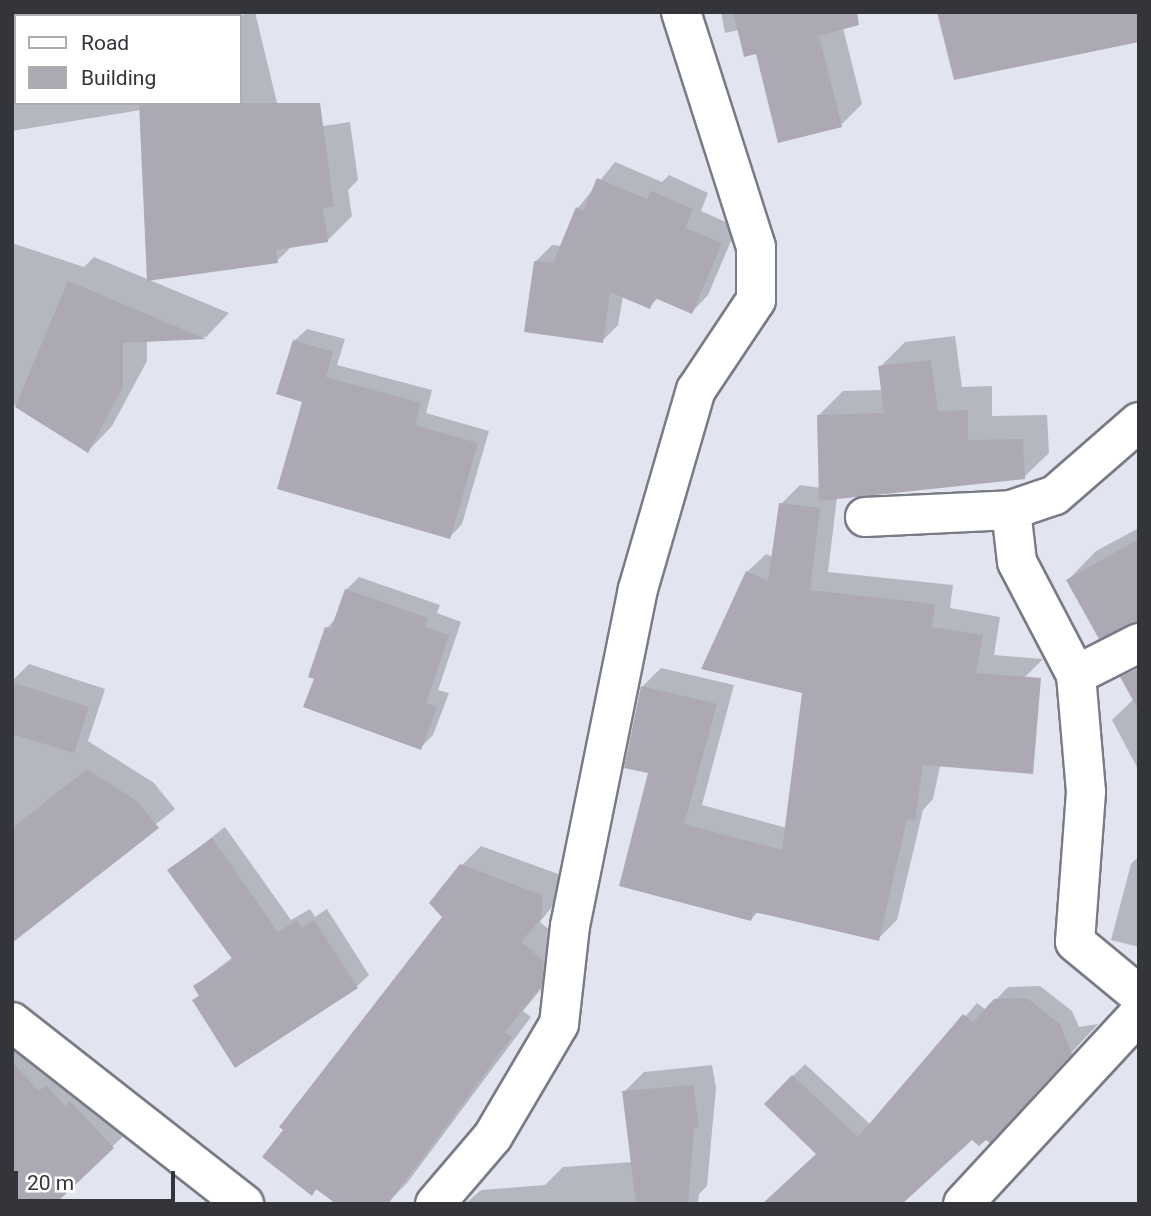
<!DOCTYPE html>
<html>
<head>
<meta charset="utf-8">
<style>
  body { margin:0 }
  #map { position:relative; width:1151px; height:1216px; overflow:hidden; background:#e2e5f0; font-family:Roboto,sans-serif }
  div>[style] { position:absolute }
  .shadow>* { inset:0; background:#0003 }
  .building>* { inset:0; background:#aca9b4 }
  .roads { filter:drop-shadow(2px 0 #797b85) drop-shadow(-2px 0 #797b85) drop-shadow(0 2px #797b85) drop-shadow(0 -2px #797b85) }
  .street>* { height:38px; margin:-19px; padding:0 19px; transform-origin:19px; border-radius:19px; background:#fff }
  span { translate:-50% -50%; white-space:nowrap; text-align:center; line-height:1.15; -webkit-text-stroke:5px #fff; paint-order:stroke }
  .frame { position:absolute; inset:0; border:14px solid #34353a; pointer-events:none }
  .legend { position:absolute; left:14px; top:14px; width:228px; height:91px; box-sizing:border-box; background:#fff; border:2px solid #aeaeb0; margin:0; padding:9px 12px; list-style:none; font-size:21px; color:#34353a }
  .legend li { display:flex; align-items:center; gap:14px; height:35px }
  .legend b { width:35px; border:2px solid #aeaeb0 }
  .scale { position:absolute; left:14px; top:1171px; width:161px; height:32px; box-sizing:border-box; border:4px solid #34353a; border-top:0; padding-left:9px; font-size:21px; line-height:24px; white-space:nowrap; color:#34353a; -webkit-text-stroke:5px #fff; paint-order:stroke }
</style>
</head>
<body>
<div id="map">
  <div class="shadow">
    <div style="clip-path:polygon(12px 12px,103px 12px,16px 16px,16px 103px,240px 103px,237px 16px,255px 12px,284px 132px,350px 122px,358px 180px,348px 190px,352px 216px,327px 241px,292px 246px,277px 261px,141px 110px,12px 131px)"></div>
    <div style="clip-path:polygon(721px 12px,839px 12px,862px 104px,841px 125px,739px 30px,725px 33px)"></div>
    <div style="clip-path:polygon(615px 162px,662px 182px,669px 175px,708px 193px,701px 211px,737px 227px,708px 295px,692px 312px,658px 298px,649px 307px,623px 296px,618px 325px,602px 341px,536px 261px,552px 245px,562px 246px,578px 208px)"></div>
    <div style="clip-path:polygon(12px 243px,84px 267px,94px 257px,229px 313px,206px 337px,147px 340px,147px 361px,112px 426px,88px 451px,12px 403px)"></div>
    <div style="clip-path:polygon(307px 329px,345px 339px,337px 365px,432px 390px,426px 413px,489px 431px,462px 524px,450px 537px,305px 400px,294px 341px)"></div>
    <div style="clip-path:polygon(955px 336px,962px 387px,992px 386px,992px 416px,1047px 415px,1049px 453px,1024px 477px,837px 497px,828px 572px,953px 585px,950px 608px,1000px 617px,994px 655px,1043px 659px,1026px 676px,950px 719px,933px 799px,923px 810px,897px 920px,878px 939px,758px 912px,751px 919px,621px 885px,650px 772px,642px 687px,661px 668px,734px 685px,702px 805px,787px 828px,804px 691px,747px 572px,766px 554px,773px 557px,781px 504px,800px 485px,821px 488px,818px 416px,843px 391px,883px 390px,880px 367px,905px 342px)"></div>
    <div style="clip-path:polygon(1139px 528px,1139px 613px,1068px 580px,1096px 551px)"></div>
    <div style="clip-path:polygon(359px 577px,440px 605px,437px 613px,461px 622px,438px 690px,449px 693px,433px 735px,420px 748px,317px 678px,327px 628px,336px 618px,346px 590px)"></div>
    <div style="clip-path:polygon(29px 664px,105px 689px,88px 741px,154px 783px,175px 809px,12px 938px,12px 681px)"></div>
    <div style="clip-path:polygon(1139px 694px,1139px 771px,1112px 720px)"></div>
    <div style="clip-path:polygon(225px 827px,291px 920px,310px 909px,315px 917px,327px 909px,369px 975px,356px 987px,195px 1000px,200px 994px,195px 986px,233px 957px,170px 870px)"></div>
    <div style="clip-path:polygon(481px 846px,561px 875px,561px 895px,540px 922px,563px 941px,560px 966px,523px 1011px,531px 1017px,407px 1183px,387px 1203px,318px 1188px,312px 1193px,444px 917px,461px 866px)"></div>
    <div style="clip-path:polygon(1139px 856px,1139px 947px,1111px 940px,1131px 864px)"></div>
    <div style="clip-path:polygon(1040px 986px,1072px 1011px,1079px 1027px,1098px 1024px,1002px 1128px,972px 1137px,818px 1153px,793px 1076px,805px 1064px,871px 1125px,977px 1003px,986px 1010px,1008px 987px)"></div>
    <div style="clip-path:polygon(12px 1022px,135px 1125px,52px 1204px,12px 1204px)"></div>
    <div style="clip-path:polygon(712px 1065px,716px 1088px,707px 1186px,699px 1194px,698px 1204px,465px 1204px,481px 1190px,545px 1185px,563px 1167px,632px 1162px,624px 1092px,644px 1072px)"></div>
  </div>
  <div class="building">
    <div style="clip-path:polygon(733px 12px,857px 12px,859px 25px,819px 36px,842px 127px,778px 143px,756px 54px,744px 57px)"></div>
    <div style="clip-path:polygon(937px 12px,1139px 12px,1139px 42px,954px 80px)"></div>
    <div style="clip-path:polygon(139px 103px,320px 103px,334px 206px,323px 208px,328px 242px,276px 250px,278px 263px,147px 281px)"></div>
    <div style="clip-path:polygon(597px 178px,647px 199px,651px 191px,693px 209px,685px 228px,722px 243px,692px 314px,655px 298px,650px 309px,610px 292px,603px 343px,524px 332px,534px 261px,553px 263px,576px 207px,583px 211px)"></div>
    <div style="clip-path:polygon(68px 281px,206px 339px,123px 343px,123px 387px,88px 453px,15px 407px)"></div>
    <div style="clip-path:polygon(293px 340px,333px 352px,326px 377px,421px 403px,415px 425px,478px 443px,450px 539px,277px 489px,302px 402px,276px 394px)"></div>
    <div style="clip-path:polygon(931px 360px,938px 411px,968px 410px,968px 440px,1023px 439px,1025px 479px,819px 501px,817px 415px,884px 413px,878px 366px)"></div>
    <div style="clip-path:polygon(779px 503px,820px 508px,810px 590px,935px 604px,932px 627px,983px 635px,976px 673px,1041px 678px,1033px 774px,923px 765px,915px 820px,907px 819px,879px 941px,754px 912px,751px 921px,619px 886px,648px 773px,624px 768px,641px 686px,717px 704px,684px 824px,782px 850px,802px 693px,701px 669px,746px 571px,768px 581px)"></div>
    <div style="clip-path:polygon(1139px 539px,1139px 621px,1099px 639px,1066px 580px)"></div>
    <div style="clip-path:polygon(345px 589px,428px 618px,425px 627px,449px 635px,426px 703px,437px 707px,421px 750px,303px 707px,314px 679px,308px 677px,325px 627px,331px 629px)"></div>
    <div style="clip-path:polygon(1139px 668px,1139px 711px,1120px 677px)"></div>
    <div style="clip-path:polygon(12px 682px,89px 707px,74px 753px,12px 734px)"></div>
    <div style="clip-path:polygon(87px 769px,137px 801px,159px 828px,12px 943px,12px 828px)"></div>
    <div style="clip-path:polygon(212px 838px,278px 932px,297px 920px,302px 928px,314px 920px,358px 988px,235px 1068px,192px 1000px,199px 996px,193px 986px,233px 960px,167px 870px)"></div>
    <div style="clip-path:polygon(460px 864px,542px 895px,542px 917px,521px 942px,544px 961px,541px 987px,505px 1032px,512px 1037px,388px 1204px,336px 1204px,316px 1189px,312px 1196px,262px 1157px,283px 1130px,279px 1127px,442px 917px,429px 903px)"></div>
    <div style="clip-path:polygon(1027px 998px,1060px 1024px,1072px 1054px,990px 1143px,986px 1140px,979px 1146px,972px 1140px,902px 1204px,762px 1204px,816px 1154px,764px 1104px,792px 1075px,858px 1137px,963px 1014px,973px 1022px,994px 999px)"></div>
    <div style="clip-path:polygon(12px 1062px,39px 1091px,46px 1085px,65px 1106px,70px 1101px,114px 1148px,55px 1204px,12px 1204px)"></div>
    <div style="clip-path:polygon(693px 1085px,699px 1127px,694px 1128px,688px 1204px,636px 1204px,622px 1091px)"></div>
  </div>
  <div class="roads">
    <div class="street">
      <div style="left:1011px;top:510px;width:52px;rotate:83.4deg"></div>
      <div style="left:1017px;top:562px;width:127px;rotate:62.4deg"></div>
      <div style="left:865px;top:517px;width:146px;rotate:-2.7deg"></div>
      <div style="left:1011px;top:510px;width:46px;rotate:-18.8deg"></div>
      <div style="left:1055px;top:495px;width:111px;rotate:-41deg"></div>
      <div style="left:1139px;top:643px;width:71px;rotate:153.1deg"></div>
      <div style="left:1076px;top:675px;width:117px;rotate:85.1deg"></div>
      <div style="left:1086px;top:792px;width:150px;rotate:94.2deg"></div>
      <div style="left:1075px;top:942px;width:83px;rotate:39.6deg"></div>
      <div style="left:12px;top:1022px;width:295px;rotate:38.1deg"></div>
      <div style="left:435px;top:1204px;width:89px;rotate:-49.5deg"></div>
      <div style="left:493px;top:1136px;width:130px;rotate:-59.5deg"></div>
      <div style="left:559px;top:1024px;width:99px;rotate:-83.6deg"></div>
      <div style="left:570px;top:926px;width:344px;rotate:-78.6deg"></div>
      <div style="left:638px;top:589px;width:207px;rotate:-73.8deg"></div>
      <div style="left:696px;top:390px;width:108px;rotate:-56.3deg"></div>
      <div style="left:756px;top:300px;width:53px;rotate:-90deg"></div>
      <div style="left:756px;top:247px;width:247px;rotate:-107.7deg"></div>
      <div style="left:963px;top:1204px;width:259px;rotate:-47.2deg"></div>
    </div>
  </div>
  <div class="frame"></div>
  <ul class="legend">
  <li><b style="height:9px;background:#fff"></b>Road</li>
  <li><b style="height:19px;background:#aca9b4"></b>Building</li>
  </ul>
  <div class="scale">20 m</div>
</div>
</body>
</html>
